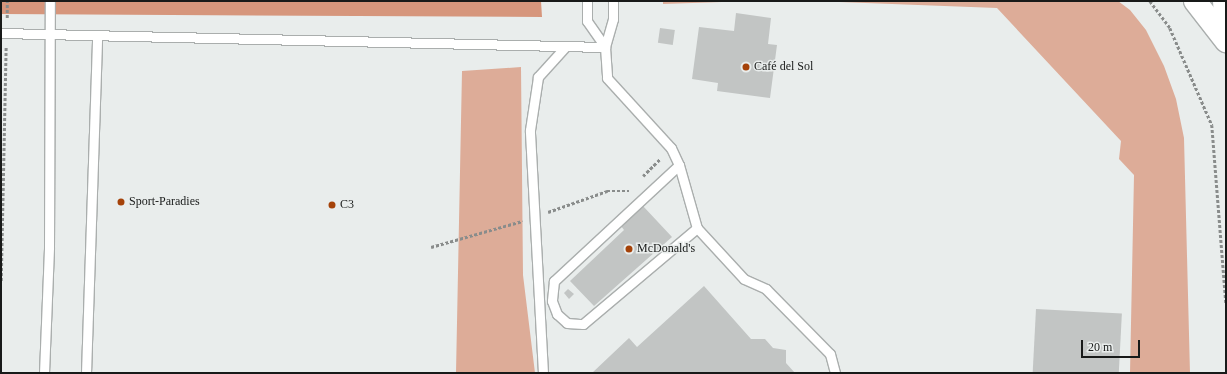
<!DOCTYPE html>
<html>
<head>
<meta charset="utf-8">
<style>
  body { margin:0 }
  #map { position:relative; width:1227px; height:374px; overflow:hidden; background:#e9edec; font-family:"Times New Roman",serif }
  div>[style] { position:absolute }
  .green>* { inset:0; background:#ddac98 }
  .forest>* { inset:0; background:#d6967c }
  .building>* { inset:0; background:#c2c5c4; transform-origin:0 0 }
  .path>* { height:2.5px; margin-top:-1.25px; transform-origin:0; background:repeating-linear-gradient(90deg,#898c8b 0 3px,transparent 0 5px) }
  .roads { filter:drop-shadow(1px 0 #aaaead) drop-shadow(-1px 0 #aaaead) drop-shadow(0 1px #aaaead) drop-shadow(0 -1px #aaaead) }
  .lane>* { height:9px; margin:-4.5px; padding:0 4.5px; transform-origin:4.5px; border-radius:4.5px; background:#fff }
  .secondary>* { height:22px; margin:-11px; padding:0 11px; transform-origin:11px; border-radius:11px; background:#fff }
  .primary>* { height:22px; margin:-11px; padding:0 11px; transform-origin:11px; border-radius:11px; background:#fff }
  .dots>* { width:11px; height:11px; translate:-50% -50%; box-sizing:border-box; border:2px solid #e9edec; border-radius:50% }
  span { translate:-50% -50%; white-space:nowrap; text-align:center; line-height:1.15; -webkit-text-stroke:3px #e9edec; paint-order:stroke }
  .poi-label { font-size:12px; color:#181a19 }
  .left { translate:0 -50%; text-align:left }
  .frame { position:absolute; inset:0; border:2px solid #181a19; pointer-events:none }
  .scale { position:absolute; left:1081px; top:340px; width:59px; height:18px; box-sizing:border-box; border:2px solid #181a19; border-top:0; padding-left:5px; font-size:12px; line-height:14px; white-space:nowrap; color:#181a19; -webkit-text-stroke:3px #e9edec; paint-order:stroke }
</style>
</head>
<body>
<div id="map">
  <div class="green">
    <div style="clip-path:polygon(663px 1px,751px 1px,663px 4px)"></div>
    <div style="clip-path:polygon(813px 1px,1118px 1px,1130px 10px,1146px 30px,1164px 66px,1176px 99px,1184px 138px,1190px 373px,1130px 373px,1134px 175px,1119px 159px,1121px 141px,997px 8px)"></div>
    <div style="clip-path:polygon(521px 67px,523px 275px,535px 373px,456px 373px,462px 71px)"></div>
  </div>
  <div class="forest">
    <div style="clip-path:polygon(1px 1px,541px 1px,542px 17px,1px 14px)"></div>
  </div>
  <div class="building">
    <div style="clip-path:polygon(736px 13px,771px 18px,768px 44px,777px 45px,770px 98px,717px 91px,718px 83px,692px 79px,699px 27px,734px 31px)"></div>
    <div style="left:660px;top:28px;width:15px;height:15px;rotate:8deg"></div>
    <div style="clip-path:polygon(643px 206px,672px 237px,594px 306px,570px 281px,624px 230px,621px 226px)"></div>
    <div style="clip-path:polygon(704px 286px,751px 339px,765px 339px,773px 348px,786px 350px,786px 363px,795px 373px,592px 373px,629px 338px,637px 347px)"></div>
    <div style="clip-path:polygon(568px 289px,574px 294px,569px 299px,564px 293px)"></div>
    <div style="left:1036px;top:309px;width:86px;height:64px;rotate:3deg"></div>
  </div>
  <div class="path">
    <div style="left:1150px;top:1px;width:34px;rotate:53deg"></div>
    <div style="left:1170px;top:28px;width:106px;rotate:66.6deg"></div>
    <div style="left:1212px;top:125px;width:179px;rotate:85.5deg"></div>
    <div style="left:7px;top:18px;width:17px;rotate:-90deg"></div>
    <div style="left:643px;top:176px;width:25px;rotate:-45deg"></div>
    <div style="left:548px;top:212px;width:63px;rotate:-19.6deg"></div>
    <div style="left:607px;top:191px;width:22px"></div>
    <div style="left:431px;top:247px;width:95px;rotate:-15.9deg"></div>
    <div style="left:1px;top:281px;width:234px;rotate:-88.8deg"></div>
  </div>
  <div class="roads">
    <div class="lane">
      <div style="left:587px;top:1px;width:20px;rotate:90deg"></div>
      <div style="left:587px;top:21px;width:32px;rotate:55deg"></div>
      <div style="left:613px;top:1px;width:18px;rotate:90deg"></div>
      <div style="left:613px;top:19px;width:29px;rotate:106deg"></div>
      <div style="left:605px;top:47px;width:31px;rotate:86deg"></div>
      <div style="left:607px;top:78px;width:95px;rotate:47.6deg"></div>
      <div style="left:671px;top:148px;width:19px;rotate:65deg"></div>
      <div style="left:679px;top:165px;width:66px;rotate:74.1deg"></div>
      <div style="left:697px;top:228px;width:69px;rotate:47.3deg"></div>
      <div style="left:744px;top:279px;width:24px;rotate:24deg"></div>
      <div style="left:766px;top:289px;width:91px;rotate:45.4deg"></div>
      <div style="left:830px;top:354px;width:20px;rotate:75deg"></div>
      <div style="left:1px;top:33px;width:604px;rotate:1.33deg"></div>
      <div style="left:679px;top:165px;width:171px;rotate:137.1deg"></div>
      <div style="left:554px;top:281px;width:20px;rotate:96deg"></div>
      <div style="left:552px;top:301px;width:14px;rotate:69deg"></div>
      <div style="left:557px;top:314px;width:13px;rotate:42deg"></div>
      <div style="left:567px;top:323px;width:16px;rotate:4deg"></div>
      <div style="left:583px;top:324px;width:149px;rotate:-40.1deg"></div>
      <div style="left:44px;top:373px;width:126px;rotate:-87.7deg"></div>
      <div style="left:49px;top:247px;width:246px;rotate:-89.8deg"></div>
      <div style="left:86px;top:373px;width:336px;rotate:-88.1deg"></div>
      <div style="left:543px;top:373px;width:243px;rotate:-93.1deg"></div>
      <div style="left:530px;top:130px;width:54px;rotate:-81.4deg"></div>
      <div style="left:538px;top:77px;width:39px;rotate:-48deg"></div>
    </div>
    <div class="secondary">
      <div style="left:1195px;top:1px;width:51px;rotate:52.2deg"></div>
    </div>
    <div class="primary">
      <div style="left:1224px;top:1px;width:30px;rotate:86deg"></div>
    </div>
  </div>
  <div class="dots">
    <div style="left:746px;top:67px;background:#a54209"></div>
    <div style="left:121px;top:202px;background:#a54209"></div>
    <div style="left:332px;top:205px;background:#a54209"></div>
    <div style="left:629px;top:249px;background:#a54209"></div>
  </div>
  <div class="poi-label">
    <span class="left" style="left:754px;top:67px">Café del Sol</span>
    <span class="left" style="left:129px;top:202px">Sport-Paradies</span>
    <span class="left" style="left:340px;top:205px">C3</span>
    <span class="left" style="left:637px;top:249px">McDonald's</span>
  </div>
  <div class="frame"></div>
  <div class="scale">20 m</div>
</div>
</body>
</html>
